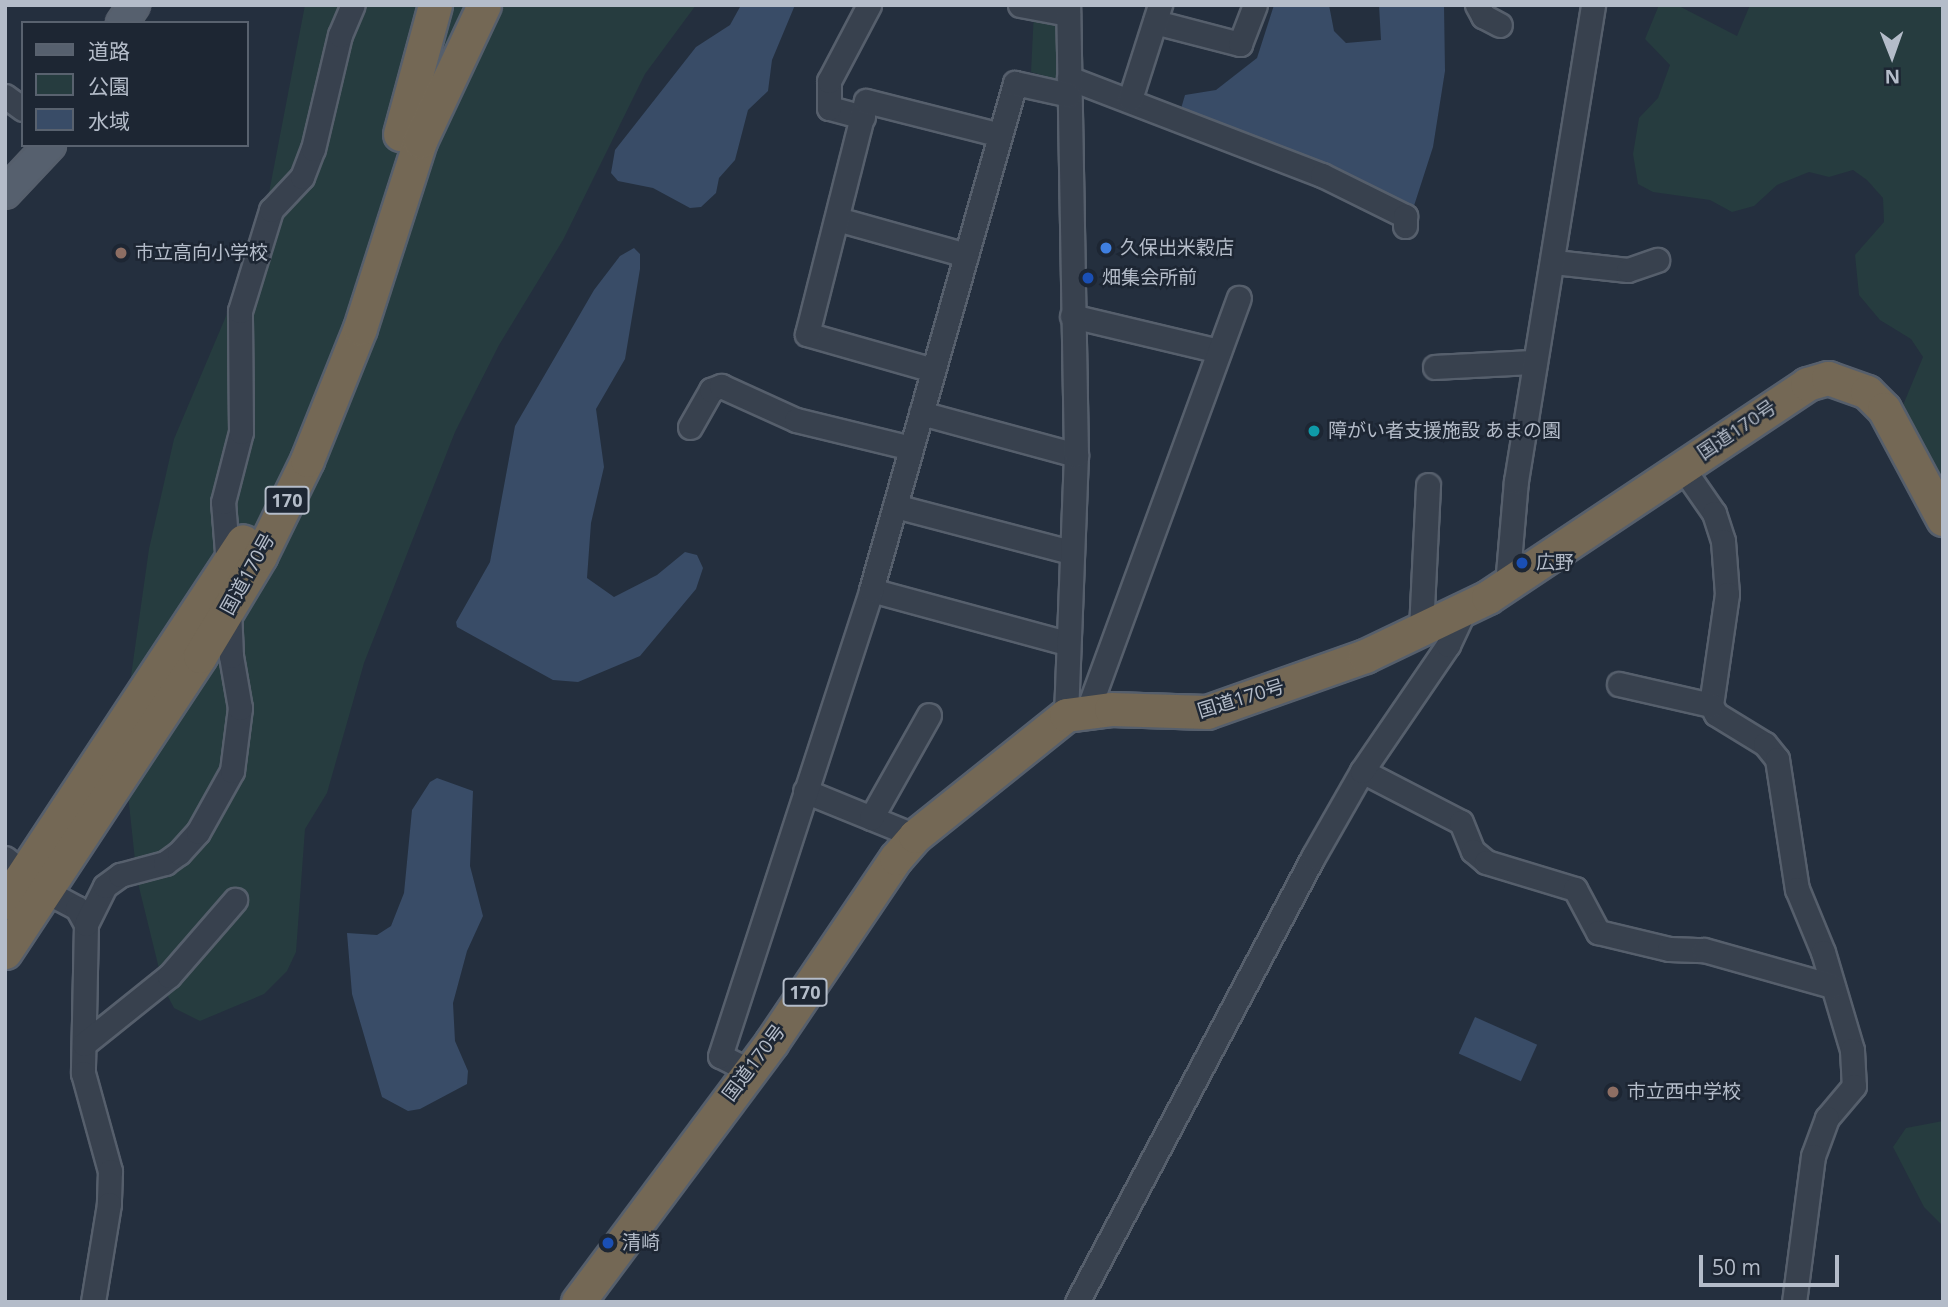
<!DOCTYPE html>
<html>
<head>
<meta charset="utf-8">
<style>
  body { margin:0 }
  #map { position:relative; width:1948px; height:1307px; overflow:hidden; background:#242f3e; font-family:"Open Sans","Noto Sans JP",sans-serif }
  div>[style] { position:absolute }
  .green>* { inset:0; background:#263c3f }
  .water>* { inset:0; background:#394c67; transform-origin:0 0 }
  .roads { filter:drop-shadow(2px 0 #565f6c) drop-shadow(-2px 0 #565f6c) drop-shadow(0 2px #565f6c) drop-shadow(0 -2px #565f6c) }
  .minor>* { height:23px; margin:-11.5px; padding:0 11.5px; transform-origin:11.5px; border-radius:11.5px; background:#38414e }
  .major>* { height:30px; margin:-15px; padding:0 15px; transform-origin:15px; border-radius:15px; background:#56606e }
  .highway>* { height:33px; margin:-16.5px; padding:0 16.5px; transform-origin:16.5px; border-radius:16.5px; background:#746855 }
  .dots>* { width:19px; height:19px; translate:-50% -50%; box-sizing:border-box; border:4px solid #1d2633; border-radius:50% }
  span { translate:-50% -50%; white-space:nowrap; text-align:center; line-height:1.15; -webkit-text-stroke:5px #1d2633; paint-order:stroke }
  .shield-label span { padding:2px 5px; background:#1d2633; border:2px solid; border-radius:5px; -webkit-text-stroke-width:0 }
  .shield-label { font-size:18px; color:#b4bcc9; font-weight:700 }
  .poi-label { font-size:19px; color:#b4bcc9 }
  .left { translate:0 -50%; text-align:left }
  .street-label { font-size:19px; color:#b4bcc9 }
  .frame { position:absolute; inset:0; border:7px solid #b4bcc9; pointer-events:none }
  .legend { position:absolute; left:21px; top:21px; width:228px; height:126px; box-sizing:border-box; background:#1d2633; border:2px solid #59626f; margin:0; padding:9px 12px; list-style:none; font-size:21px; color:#b4bcc9 }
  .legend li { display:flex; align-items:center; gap:14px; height:35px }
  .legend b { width:35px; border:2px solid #59626f }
  .north { position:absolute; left:1857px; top:21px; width:70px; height:70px; -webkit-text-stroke:5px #1d2633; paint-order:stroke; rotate:179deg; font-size:19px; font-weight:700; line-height:28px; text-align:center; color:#b4bcc9 }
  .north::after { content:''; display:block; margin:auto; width:24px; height:32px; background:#b4bcc9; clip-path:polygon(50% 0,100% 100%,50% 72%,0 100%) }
  .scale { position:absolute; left:1699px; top:1255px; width:140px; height:32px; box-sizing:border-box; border:4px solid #b4bcc9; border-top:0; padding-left:9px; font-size:21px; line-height:24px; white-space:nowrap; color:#b4bcc9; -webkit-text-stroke:5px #1d2633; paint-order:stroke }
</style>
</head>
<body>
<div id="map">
  <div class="green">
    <div style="clip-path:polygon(305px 5px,696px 5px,645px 74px,563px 240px,499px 345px,455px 432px,364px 663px,327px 793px,305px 829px,296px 952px,287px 971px,264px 994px,200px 1021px,174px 1008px,164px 989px,137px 879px,126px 776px,131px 676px,149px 549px,174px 439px,240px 283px,268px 198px)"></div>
    <div style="clip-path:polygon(1659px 5px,1677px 5px,1737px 36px,1750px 5px,1943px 5px,1943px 496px,1901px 410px,1923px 357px,1911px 339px,1880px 320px,1859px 295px,1855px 255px,1884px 222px,1883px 198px,1867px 180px,1853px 170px,1829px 177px,1809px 172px,1777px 185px,1754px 206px,1732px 212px,1710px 200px,1653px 192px,1638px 184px,1633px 154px,1639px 118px,1658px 98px,1670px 65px,1645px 39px)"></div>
    <div style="clip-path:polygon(1034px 11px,1056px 15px,1056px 79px,1031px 72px)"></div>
    <div style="clip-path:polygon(1943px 1121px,1943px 1226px,1924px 1207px,1893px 1147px,1906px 1128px)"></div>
  </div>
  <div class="water">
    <div style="clip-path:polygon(741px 5px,795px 5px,772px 60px,768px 91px,748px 110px,735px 160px,719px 178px,716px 193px,701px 207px,690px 208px,653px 188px,618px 181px,611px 173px,615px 150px,696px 47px,730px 25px)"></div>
    <div style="clip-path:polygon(1274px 5px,1329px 5px,1334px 31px,1346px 43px,1381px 40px,1379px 5px,1444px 5px,1445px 71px,1433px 147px,1412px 212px,1180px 112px,1185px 95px,1216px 90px,1257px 58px)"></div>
    <div style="clip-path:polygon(634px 248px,640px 254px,640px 269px,625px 359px,596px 409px,604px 467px,591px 523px,587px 578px,614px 597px,657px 575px,685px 552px,697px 555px,703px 568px,696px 589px,640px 656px,578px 682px,553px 680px,457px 627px,456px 622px,490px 562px,515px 426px,594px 290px,620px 256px)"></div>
    <div style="clip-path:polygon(437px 778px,473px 791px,470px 866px,483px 916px,467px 951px,453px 1003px,455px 1041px,468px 1071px,467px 1084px,420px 1109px,408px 1111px,382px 1097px,352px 994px,347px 933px,377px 935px,391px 926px,404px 893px,412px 810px,430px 782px)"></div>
    <div style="left:1475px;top:1017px;width:68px;height:40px;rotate:24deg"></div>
  </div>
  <div class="roads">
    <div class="minor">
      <div style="left:1020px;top:5px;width:49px;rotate:10.6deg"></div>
      <div style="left:1477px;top:5px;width:13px;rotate:61deg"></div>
      <div style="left:1483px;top:16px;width:19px;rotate:28deg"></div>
      <div style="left:1155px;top:22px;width:88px;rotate:14.5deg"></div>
      <div style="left:1240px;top:44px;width:42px;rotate:-69deg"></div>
      <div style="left:1069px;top:78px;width:271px;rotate:21deg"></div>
      <div style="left:1322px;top:175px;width:93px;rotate:26.3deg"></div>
      <div style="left:1405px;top:216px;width:10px;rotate:90deg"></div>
      <div style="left:5px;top:96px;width:22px;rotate:36deg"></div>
      <div style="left:1130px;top:99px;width:99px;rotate:-72.3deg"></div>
      <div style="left:863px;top:117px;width:35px;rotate:-165deg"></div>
      <div style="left:829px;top:108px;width:27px;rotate:-90deg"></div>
      <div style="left:829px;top:81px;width:86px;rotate:-62.2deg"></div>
      <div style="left:837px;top:219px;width:134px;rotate:15.6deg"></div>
      <div style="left:1554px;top:262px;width:74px;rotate:6.2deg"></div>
      <div style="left:1628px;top:270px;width:31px;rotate:-19deg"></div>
      <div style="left:1072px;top:316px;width:151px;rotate:13.4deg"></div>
      <div style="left:1435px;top:367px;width:100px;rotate:-2.9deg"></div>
      <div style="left:933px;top:370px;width:131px;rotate:-164.1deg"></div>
      <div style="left:807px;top:334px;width:240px;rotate:-75.8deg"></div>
      <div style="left:866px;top:101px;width:138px;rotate:14.2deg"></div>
      <div style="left:921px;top:413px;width:161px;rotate:15.2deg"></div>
      <div style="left:690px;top:427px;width:43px;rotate:-60.4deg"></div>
      <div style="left:711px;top:390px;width:11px;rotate:-22deg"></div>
      <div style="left:721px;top:386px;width:82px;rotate:24.4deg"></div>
      <div style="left:796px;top:420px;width:118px;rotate:13.7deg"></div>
      <div style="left:1682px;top:467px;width:56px;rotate:55.2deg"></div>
      <div style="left:1714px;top:513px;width:29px;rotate:72deg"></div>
      <div style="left:1723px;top:541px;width:53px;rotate:85.7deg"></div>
      <div style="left:1727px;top:594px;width:112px;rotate:98.2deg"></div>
      <div style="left:1711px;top:705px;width:10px;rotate:61deg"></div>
      <div style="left:1716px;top:714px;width:57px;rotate:31.5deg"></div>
      <div style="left:1765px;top:744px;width:19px;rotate:51deg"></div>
      <div style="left:1777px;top:759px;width:132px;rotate:81.3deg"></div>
      <div style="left:1797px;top:889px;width:68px;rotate:67.6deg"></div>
      <div style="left:1823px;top:952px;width:102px;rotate:73.5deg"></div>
      <div style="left:1852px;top:1050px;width:36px;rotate:87deg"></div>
      <div style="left:1854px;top:1086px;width:42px;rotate:130.2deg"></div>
      <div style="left:1827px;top:1118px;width:40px;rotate:110.2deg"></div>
      <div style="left:1813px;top:1156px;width:147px;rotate:97.4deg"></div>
      <div style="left:895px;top:506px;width:181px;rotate:14.7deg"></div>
      <div style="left:228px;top:565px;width:63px;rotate:-94.5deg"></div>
      <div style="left:223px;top:502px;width:72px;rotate:-75.6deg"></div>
      <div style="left:241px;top:432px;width:121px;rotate:-90.5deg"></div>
      <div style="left:240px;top:311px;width:106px;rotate:-72.9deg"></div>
      <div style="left:271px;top:210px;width:45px;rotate:-46.8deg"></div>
      <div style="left:302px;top:177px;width:30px;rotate:-69deg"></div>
      <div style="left:313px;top:149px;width:117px;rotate:-76.7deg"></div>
      <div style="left:340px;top:35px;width:33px;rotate:-67deg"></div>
      <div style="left:1507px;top:585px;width:104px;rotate:-85.1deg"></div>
      <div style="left:1516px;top:481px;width:482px;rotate:-80.8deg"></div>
      <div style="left:871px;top:590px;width:202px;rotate:15.2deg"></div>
      <div style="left:1421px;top:629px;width:144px;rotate:-87.2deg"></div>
      <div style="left:1619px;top:684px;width:94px;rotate:12.9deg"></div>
      <div style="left:1088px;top:710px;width:439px;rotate:-69.9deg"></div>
      <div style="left:1066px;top:715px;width:260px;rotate:-87.8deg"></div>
      <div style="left:1076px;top:455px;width:450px;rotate:-91deg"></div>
      <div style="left:1362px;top:771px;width:111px;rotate:27.3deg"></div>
      <div style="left:1461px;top:822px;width:31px;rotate:68deg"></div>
      <div style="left:1473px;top:851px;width:17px;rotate:40deg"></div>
      <div style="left:1486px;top:862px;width:93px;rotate:16.9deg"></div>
      <div style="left:1575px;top:889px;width:49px;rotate:61.9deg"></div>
      <div style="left:1598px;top:932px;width:73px;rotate:13.5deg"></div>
      <div style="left:1669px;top:949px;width:35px;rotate:2deg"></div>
      <div style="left:1704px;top:950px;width:133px;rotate:15.7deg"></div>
      <div style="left:805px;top:791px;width:119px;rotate:22.2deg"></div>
      <div style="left:871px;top:818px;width:118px;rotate:-60.6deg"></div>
      <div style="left:5px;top:858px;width:52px;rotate:39.5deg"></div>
      <div style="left:45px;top:891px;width:36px;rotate:28deg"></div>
      <div style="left:77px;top:908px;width:18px;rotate:61deg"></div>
      <div style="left:86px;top:924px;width:149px;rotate:91.2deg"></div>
      <div style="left:83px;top:1073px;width:102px;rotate:74.6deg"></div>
      <div style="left:110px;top:1171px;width:33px;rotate:92deg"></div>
      <div style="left:109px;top:1204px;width:99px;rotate:99.3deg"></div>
      <div style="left:86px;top:924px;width:42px;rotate:-63.4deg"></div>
      <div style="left:105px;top:886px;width:19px;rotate:-36deg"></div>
      <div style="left:120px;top:875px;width:47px;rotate:-14.9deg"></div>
      <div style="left:165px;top:863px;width:17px;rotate:-36deg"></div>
      <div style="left:179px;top:853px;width:28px;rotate:-48deg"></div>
      <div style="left:198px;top:832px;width:70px;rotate:-60.9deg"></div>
      <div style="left:232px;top:771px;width:64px;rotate:-82.8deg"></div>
      <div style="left:240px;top:708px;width:53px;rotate:-99.8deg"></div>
      <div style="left:231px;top:656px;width:48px;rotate:-92.4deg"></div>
      <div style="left:84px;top:1044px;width:109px;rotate:-38.7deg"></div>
      <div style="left:169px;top:976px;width:101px;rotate:-49deg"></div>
      <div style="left:748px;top:1070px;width:31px;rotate:-153deg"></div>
      <div style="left:720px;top:1056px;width:490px;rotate:-72deg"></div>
      <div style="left:871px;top:590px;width:527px;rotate:-74.14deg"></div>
      <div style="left:1015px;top:83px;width:55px;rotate:12.5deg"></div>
      <div style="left:1077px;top:1302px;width:504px;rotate:-62.06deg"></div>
      <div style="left:1313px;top:857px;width:99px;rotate:-60.3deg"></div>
      <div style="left:1362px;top:771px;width:153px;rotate:-55.7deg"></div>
      <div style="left:1448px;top:645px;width:38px;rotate:-65deg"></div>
    </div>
    <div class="major">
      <div style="left:122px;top:23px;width:22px;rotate:-56deg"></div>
      <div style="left:5px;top:193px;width:66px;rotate:-46.8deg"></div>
    </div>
    <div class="highway">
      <div style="left:400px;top:134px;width:134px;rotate:-74.8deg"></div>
      <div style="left:5px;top:902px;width:432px;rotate:-56.6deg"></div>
      <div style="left:5px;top:952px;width:354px;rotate:-56.6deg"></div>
      <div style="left:200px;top:656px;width:117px;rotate:-59deg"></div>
      <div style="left:260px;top:556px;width:107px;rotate:-63.9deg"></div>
      <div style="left:307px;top:460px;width:142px;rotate:-68.1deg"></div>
      <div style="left:360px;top:328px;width:196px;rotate:-72.2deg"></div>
      <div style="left:420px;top:141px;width:150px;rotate:-64.8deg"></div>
      <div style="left:578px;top:1302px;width:323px;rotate:-53.3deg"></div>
      <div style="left:771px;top:1043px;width:223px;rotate:-56deg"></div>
      <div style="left:896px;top:858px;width:29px;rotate:-49deg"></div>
      <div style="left:915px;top:836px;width:193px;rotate:-38.7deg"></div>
      <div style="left:1066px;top:715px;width:45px;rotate:-7.6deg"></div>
      <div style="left:1111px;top:709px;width:96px;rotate:1.8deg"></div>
      <div style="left:1207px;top:712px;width:168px;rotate:-19.5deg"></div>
      <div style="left:1365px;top:656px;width:136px;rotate:-25.6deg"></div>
      <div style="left:1488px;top:597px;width:384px;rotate:-33.7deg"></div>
      <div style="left:1807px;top:384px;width:22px;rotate:-16deg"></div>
      <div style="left:1828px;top:378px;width:41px;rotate:19.7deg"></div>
      <div style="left:1867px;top:392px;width:24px;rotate:45deg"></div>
      <div style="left:1884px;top:409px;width:125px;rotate:61.8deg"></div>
    </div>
  </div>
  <div class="dots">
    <div style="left:1106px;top:248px;background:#3f7fe0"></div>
    <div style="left:121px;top:253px;background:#8d6e63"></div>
    <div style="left:1088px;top:278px;background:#1a4fb4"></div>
    <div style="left:1314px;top:431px;background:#0f9aa8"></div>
    <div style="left:1522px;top:563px;background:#1a4fb4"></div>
    <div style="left:1613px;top:1092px;background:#8d6e63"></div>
    <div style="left:608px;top:1243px;background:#1a4fb4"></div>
  </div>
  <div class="shield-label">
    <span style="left:287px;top:500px">170</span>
    <span style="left:805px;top:992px">170</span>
  </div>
  <div class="poi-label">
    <span class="left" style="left:1120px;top:248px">久保出米穀店</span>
    <span class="left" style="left:135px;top:253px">市立高向小学校</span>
    <span class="left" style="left:1102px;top:278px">畑集会所前</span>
    <span class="left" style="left:1328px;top:431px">障がい者支援施設 あまの園</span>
    <span class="left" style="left:1536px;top:563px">広野</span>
    <span class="left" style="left:1627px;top:1092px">市立西中学校</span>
    <span class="left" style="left:622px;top:1243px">清崎</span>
  </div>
  <div class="street-label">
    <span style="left:1737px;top:430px;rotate:-34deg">国道170号</span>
    <span style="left:248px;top:574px;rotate:-61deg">国道170号</span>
    <span style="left:1241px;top:699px;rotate:-17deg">国道170号</span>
    <span style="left:754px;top:1063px;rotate:-53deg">国道170号</span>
  </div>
  <div class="frame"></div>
  <ul class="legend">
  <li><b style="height:9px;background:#56606e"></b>道路</li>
  <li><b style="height:19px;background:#263c3f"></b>公園</li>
  <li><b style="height:19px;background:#394c67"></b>水域</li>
  </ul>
  <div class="north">N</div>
  <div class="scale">50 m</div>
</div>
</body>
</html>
